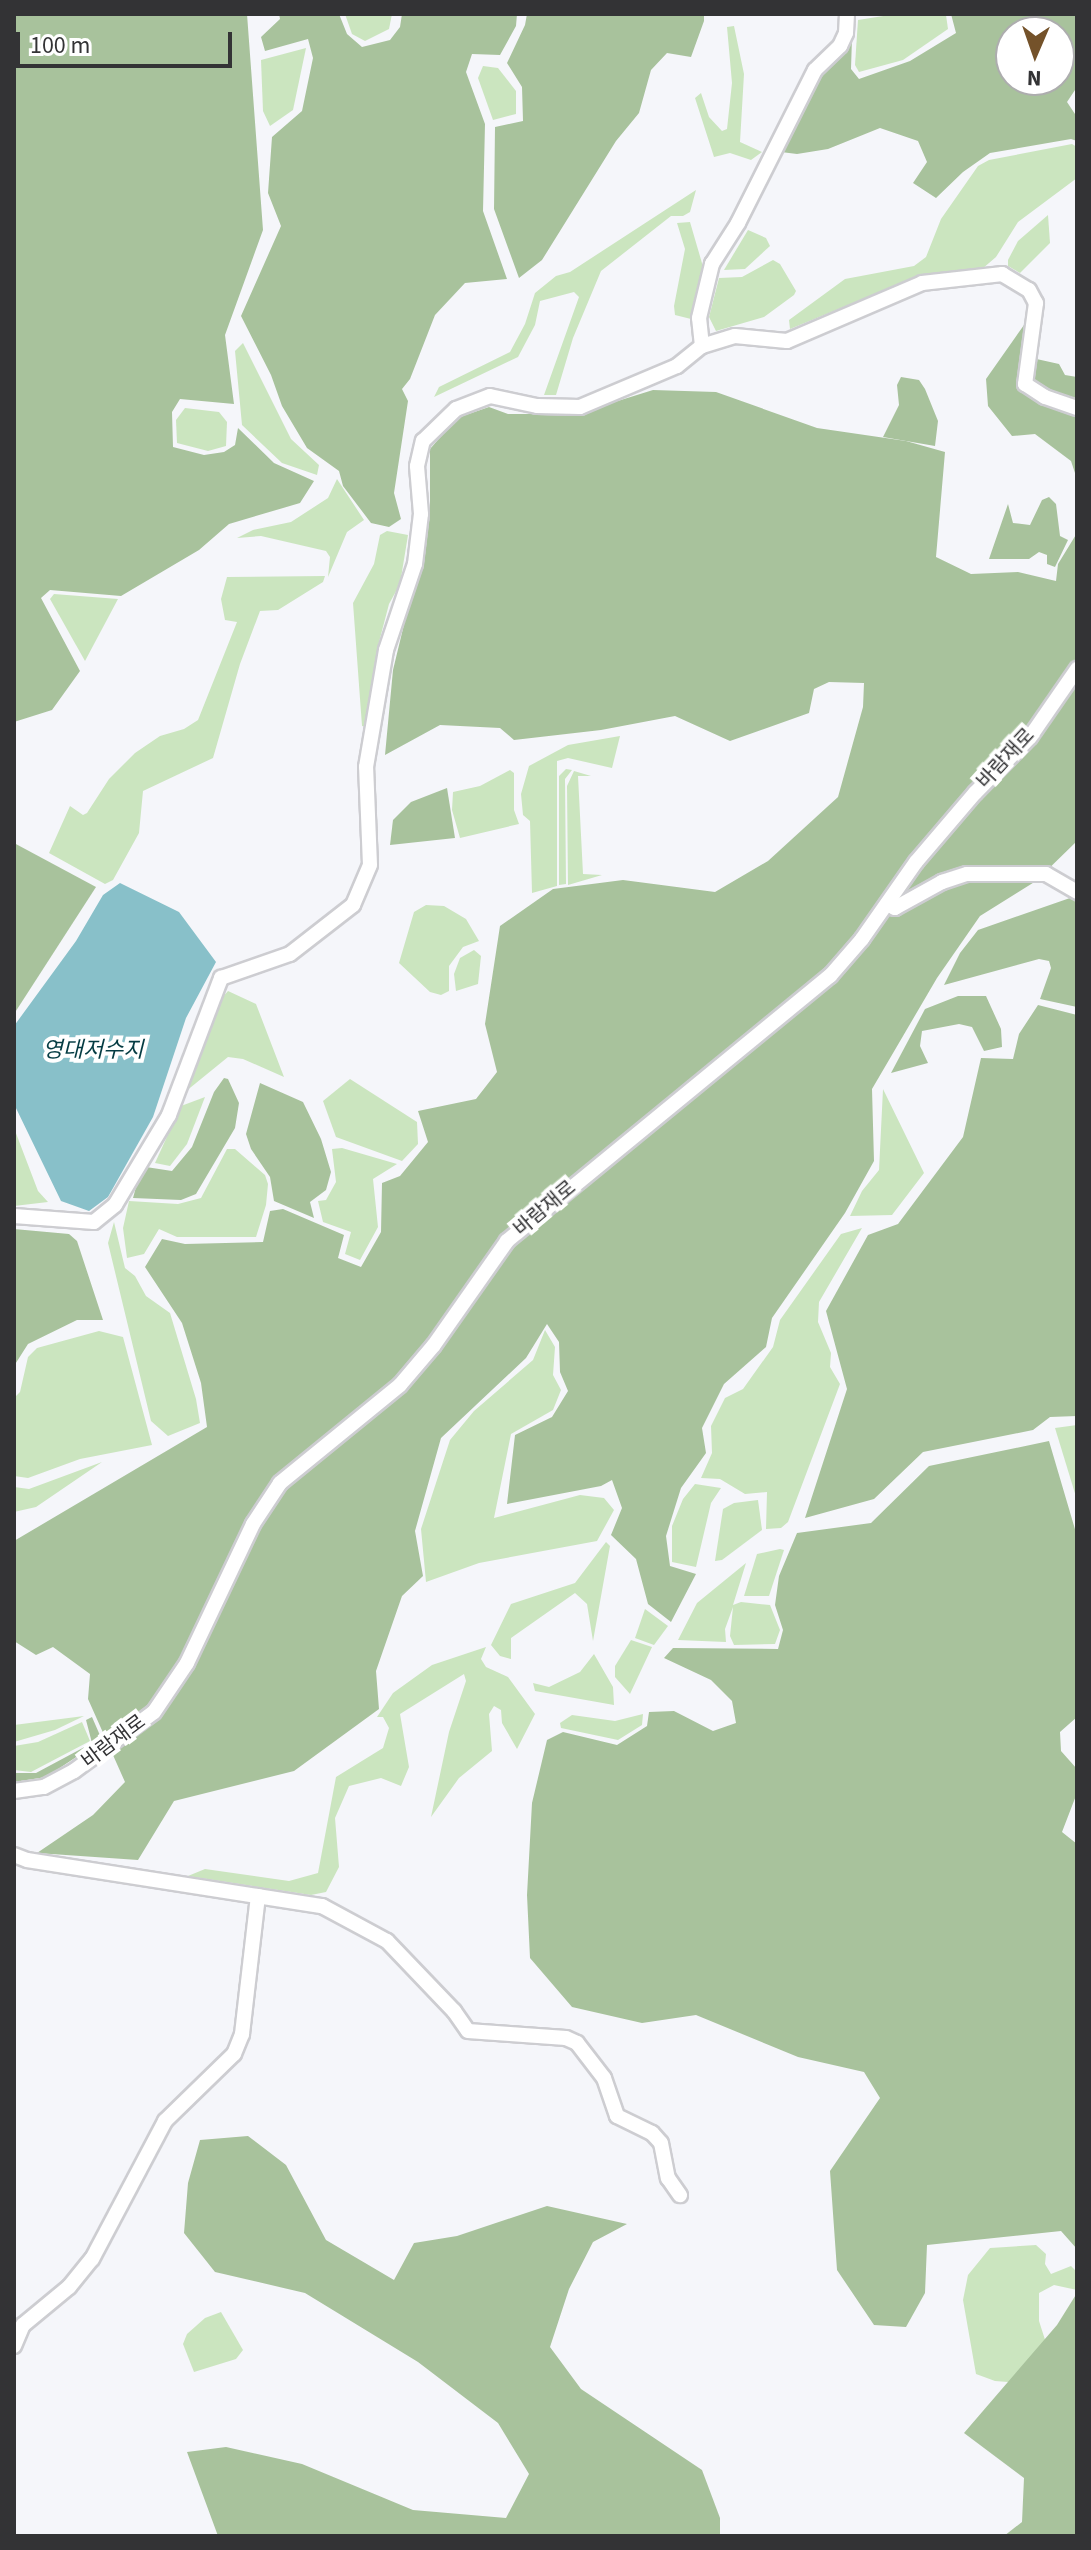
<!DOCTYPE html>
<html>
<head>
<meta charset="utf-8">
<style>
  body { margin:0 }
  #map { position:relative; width:1091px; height:2550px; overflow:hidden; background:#f5f6fa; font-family:"Source Sans 3","Noto Sans KR",sans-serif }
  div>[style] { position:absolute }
  .green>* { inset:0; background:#cbe5bf }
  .forest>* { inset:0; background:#a8c29c }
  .water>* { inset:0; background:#88c0c9 }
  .roads { filter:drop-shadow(2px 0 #cdcdd1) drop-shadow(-2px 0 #cdcdd1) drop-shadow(0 2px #cdcdd1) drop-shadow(0 -2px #cdcdd1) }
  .minor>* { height:14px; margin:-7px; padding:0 7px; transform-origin:7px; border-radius:7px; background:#fff }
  span { translate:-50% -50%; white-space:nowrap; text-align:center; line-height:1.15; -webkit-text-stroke:8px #fff; paint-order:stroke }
  .street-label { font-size:20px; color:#333335 }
  .water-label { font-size:22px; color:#053c43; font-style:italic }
  .frame { position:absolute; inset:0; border:16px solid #333335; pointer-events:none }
  .north { position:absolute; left:995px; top:16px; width:80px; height:80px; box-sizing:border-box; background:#fff; border:2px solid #adadae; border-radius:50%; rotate:182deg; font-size:22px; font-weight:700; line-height:32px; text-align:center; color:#333335 }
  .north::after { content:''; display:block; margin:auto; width:28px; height:36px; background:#74522a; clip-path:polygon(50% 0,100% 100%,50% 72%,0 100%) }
  .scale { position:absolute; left:16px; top:32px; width:216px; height:36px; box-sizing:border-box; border:4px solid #333335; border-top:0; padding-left:10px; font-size:24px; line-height:28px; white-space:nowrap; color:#333335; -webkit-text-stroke:6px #fff; paint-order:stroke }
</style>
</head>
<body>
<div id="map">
  <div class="green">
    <div style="clip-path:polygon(345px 14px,392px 14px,389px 29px,365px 41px,352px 34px)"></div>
    <div style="clip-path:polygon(896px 14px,946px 15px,948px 29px,903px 60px,859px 72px,855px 65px,858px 20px)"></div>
    <div style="clip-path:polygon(734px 26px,744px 74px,740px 142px,762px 152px,751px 160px,730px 153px,714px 157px,695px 98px,701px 93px,709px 117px,722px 131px,727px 129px,732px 83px,727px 27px)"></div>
    <div style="clip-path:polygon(306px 48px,293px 110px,270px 126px,263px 111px,261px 60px)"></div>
    <div style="clip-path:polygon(483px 66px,498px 68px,516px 91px,516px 114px,493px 120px,478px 78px)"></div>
    <div style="clip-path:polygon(1072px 144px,1077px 147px,1077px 178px,1018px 222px,996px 257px,982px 269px,921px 275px,790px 329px,789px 320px,845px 279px,914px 266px,926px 257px,941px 219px,978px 166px,989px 160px)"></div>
    <div style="clip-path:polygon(696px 190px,690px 212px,683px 216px,671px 216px,601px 271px,573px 338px,556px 395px,544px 395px,579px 297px,574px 292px,540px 301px,535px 325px,518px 357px,434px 397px,439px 387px,510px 352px,525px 324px,535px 293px,556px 276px,570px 272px)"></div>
    <div style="clip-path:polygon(1048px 215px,1050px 243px,1020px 273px,1008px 266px,1008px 260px,1018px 241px)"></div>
    <div style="clip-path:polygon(690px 222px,704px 270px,691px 319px,675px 315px,674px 306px,685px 249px,677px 223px)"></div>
    <div style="clip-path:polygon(748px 230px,766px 238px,770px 246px,745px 269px,724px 270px)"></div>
    <div style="clip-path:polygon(773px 260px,780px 264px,796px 291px,794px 295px,764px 317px,716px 331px,709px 317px,719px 278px,742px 277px)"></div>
    <div style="clip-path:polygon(243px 343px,291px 439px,319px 465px,317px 475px,282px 463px,242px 425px,235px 351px)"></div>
    <div style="clip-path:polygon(185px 408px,219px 412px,227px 422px,226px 446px,208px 451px,177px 443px,176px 420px)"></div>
    <div style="clip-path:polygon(337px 479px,364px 520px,347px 532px,328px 577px,330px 557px,326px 551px,261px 536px,237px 538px,253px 530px,291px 522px,328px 498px)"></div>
    <div style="clip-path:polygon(387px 531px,408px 535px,400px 584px,389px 604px,378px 646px,366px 727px,362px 726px,353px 603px,374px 564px,380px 535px)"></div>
    <div style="clip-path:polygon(325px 576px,323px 582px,278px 610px,260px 611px,240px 664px,213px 758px,143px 791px,139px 833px,113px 880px,105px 884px,49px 853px,70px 806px,83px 815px,87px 813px,109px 779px,135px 753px,160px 736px,184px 729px,198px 720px,237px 622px,225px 620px,221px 599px,227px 577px)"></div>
    <div style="clip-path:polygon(54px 594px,118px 599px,85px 661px,50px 599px)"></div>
    <div style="clip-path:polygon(620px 736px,612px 768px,568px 758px,557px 761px,557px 886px,532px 893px,530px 821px,523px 815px,521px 794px,529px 766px,568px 745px)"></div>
    <div style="clip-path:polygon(566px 769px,572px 770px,565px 779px,566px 884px,559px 885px,559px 776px)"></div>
    <div style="clip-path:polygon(510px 770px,514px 773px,514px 810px,519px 824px,460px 838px,452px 810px,453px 792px,480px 786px)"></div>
    <div style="clip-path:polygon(574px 771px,591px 776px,578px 776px,583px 874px,602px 875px,568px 885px,567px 786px)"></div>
    <div style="clip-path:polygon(426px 905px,444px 906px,466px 919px,479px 941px,463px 947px,449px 966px,449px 991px,441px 995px,430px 992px,399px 963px,414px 912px)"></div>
    <div style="clip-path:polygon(474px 950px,481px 956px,478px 984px,456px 991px,454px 974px,460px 958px)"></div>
    <div style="clip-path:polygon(228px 991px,256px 1004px,284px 1077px,243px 1059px,228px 1057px,185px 1092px,220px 1000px)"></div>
    <div style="clip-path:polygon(350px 1079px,417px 1122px,418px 1144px,402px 1161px,336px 1137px,323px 1101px)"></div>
    <div style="clip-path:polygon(883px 1089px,924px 1173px,892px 1215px,850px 1216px,862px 1191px,879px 1170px)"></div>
    <div style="clip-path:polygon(205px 1097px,187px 1144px,170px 1166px,155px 1163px,181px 1106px)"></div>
    <div style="clip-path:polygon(14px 1128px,38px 1191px,48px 1202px,14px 1206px)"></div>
    <div style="clip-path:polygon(342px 1148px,397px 1164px,373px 1179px,378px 1227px,360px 1260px,345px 1254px,351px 1232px,323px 1222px,318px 1201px,326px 1200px,336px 1182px,332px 1149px)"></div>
    <div style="clip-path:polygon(227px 1149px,235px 1149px,265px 1175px,268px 1184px,266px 1205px,256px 1237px,177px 1237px,159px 1229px,144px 1254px,127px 1258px,123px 1228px,129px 1201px,178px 1204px,201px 1198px)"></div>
    <div style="clip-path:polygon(114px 1222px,125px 1268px,135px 1276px,146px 1296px,170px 1313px,196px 1399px,200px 1423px,168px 1436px,151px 1421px,108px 1243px)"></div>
    <div style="clip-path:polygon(862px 1228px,819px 1302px,818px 1322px,831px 1353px,830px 1367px,840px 1384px,788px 1522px,781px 1528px,766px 1529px,767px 1492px,745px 1494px,720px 1479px,701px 1478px,712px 1453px,711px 1426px,725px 1398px,743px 1389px,773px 1347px,780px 1320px,841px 1234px)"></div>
    <div style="clip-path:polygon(545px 1330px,555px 1347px,553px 1375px,561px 1390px,553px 1410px,511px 1434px,494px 1518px,580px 1495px,604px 1498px,614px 1510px,597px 1541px,479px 1563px,426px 1582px,421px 1529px,450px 1440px,474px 1411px,533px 1360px)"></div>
    <div style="clip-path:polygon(99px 1331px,123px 1337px,152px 1445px,80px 1459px,28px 1478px,14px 1476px,14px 1398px,20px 1392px,28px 1357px,37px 1348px)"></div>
    <div style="clip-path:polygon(1077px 1425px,1077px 1500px,1055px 1428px)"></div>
    <div style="clip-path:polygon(102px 1462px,36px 1507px,14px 1512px,14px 1487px,29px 1489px)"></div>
    <div style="clip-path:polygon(695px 1484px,721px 1488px,711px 1503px,696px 1567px,672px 1562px,672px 1526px,683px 1499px)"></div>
    <div style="clip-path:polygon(758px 1500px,762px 1530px,722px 1560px,715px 1561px,723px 1509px,734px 1503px)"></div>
    <div style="clip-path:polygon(606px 1542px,610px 1546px,593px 1641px,587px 1604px,575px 1593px,511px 1638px,511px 1659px,500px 1656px,491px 1645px,511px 1604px,575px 1583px)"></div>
    <div style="clip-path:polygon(780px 1549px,784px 1550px,769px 1596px,744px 1596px,757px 1554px)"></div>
    <div style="clip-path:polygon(746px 1563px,733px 1605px,741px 1602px,770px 1605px,780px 1630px,775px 1644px,734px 1645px,730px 1636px,733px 1607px,725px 1629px,726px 1642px,678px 1640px,697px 1603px)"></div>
    <div style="clip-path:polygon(645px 1609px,668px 1626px,654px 1645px,635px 1638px)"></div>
    <div style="clip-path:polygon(631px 1640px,652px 1647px,630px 1694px,615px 1677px,615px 1666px)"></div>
    <div style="clip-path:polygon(486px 1647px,481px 1659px,486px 1667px,508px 1677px,535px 1714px,517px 1749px,502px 1723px,501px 1710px,494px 1706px,489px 1714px,492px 1751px,459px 1778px,431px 1817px,449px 1732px,466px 1681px,464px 1674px,400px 1714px,409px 1767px,401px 1786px,381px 1778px,349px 1786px,335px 1818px,339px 1867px,326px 1892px,311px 1895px,188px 1876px,205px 1869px,289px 1881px,318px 1873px,336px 1777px,383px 1748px,389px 1728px,383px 1717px,377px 1717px,393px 1693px,432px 1665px)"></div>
    <div style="clip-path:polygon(594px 1654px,613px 1687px,614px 1705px,535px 1691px,533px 1683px,549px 1687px,580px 1672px)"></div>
    <div style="clip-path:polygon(643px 1714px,642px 1725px,618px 1740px,561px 1728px,560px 1723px,572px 1715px,615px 1721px)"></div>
    <div style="clip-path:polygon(84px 1716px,55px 1730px,14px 1742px,14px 1725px)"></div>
    <div style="clip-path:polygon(82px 1722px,90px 1741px,31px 1772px,14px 1770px,14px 1746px,38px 1742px)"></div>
    <div style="clip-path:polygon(1036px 2245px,1046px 2254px,1045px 2264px,1051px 2274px,1071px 2266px,1077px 2272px,1077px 2290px,1054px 2285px,1039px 2293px,1039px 2321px,1048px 2349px,1033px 2384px,995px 2381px,976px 2374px,963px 2300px,968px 2275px,990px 2248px)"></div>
    <div style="clip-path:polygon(221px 2312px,243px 2350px,236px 2359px,194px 2372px,183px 2344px,187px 2334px,205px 2318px)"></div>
  </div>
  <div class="forest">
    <div style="clip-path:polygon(14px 14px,247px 14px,263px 230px,225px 335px,234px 404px,180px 399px,172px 412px,173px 447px,204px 455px,224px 452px,235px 445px,238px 428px,274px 463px,314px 481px,300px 503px,229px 524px,199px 550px,121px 596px,50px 590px,41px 598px,80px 671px,52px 710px,14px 722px)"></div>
    <div style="clip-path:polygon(279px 14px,339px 14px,347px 34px,362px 47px,390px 40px,400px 27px,402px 14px,517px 14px,516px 26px,500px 55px,472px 54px,466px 72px,485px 124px,483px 211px,507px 279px,465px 283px,435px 315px,410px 379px,402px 389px,408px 401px,394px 493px,401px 519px,389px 527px,371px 523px,343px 486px,339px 471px,307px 448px,282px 406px,271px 375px,241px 316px,281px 226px,268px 193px,272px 137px,302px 111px,313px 58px,308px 39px,265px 51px,261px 37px,280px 19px)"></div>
    <div style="clip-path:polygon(527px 14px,704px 14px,704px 21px,691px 57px,667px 53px,651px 70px,639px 113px,616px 141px,542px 260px,519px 278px,494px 209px,495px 127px,523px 121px,522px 87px,507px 63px,525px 25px)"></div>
    <div style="clip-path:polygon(evenodd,951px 14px,1077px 14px,1077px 87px,1067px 102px,1077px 117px,1077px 141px,1071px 139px,990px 153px,963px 172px,936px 198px,913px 183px,927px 162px,918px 141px,880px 128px,828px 149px,797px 154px,781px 152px,820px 76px,852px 38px,851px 69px,859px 79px,910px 61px,956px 33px,951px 14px,1011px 32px,1059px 32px,1059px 80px,1011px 80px,1011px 32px)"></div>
    <div style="clip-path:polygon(1024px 325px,1023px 356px,1059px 364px,1065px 375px,1077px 377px,1077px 479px,1071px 461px,1035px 434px,1012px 436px,988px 406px,986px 379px)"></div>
    <div style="clip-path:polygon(901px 377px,919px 380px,925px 389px,938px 421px,935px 446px,883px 437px,899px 405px,897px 385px)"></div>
    <div style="clip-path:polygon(653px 390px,716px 392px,817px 428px,906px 441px,945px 452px,936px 557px,971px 574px,1018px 572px,1056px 581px,1058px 564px,1077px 533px,1077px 841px,1036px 881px,980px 916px,937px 978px,872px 1089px,874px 1161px,845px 1213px,772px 1318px,766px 1347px,724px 1384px,702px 1428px,706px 1453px,681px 1488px,666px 1536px,670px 1566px,696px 1574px,671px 1622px,648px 1604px,636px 1559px,611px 1535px,622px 1508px,612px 1480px,601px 1486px,507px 1504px,515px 1435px,552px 1417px,568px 1391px,560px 1372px,559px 1342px,547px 1324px,526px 1358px,441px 1438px,415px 1531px,423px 1576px,402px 1596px,376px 1671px,379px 1709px,294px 1771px,174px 1801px,138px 1860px,37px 1853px,93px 1815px,125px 1782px,88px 1699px,90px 1674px,53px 1647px,36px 1655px,14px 1641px,14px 1541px,207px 1427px,201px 1383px,182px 1323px,145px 1267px,162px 1239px,185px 1244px,263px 1242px,270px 1211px,283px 1209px,344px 1235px,338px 1258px,361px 1267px,381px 1232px,382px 1183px,400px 1176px,428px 1142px,418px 1111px,476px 1099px,497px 1072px,485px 1024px,500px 926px,553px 889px,623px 880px,715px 892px,768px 861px,838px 797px,863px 707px,864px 683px,829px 682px,814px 689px,809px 713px,730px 741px,675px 716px,601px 730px,514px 740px,500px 728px,440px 725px,385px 755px,393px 670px,430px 517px,430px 449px,457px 418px,489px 407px,508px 414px,576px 414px)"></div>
    <div style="clip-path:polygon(1049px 497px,1056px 504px,1060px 536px,1068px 540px,1055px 567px,1047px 564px,1047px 555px,1039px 552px,1029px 559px,989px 559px,1008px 504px,1013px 523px,1030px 525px,1042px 500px)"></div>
    <div style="clip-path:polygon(447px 788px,455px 838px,390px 845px,393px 820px,411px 802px)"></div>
    <div style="clip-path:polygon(14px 843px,96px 887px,14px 1014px)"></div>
    <div style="clip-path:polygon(1070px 898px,1077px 903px,1077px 1007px,1040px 999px,1051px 968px,1049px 961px,1039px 959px,944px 985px,960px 953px,978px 930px)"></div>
    <div style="clip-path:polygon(958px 996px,986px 996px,1001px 1029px,1002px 1047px,984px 1051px,972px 1027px,959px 1024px,922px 1031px,920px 1046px,928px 1063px,891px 1073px,925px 1009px)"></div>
    <div style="clip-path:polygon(1038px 1005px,1077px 1015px,1077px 1416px,1050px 1417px,1033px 1430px,923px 1452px,874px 1499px,805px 1518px,847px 1389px,826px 1311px,868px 1235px,898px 1224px,963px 1137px,981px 1058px,1013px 1059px,1019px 1034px)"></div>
    <div style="clip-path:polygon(224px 1078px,228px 1079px,239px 1103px,235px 1128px,196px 1194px,181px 1200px,133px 1198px,139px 1176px,146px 1167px,172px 1171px,192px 1147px,214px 1092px)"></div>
    <div style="clip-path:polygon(260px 1083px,303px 1102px,321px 1139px,331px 1172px,326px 1190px,310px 1202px,314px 1218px,274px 1201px,270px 1177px,251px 1149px,246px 1134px)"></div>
    <div style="clip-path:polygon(14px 1229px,69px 1234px,77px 1241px,103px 1320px,77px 1320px,28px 1344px,14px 1366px)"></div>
    <div style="clip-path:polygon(1049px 1441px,1077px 1536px,1077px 1717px,1060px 1732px,1061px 1751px,1077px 1769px,1077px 1793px,1062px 1832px,1077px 1844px,1077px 2249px,1061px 2231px,927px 2245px,925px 2293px,906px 2327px,874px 2325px,837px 2270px,830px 2171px,880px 2098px,864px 2072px,798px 2057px,696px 2015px,642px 2023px,572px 2007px,530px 1958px,527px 1895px,532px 1803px,547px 1740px,563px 1732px,617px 1745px,647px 1726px,649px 1712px,674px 1711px,713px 1731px,736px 1723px,732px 1701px,711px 1680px,664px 1658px,673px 1648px,778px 1649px,783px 1630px,775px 1605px,779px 1576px,797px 1533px,871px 1523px,929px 1466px)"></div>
    <div style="clip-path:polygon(92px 1717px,102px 1740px,46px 1777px,14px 1782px,14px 1773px,36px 1773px,92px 1743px,86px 1720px)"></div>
    <div style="clip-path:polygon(248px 2136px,286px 2165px,326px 2240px,394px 2280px,414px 2243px,457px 2236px,547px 2206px,627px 2224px,593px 2242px,569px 2289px,550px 2347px,581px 2389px,702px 2470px,720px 2518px,720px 2536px,218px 2536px,187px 2452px,226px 2447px,302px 2464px,413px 2510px,506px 2518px,529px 2474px,498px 2423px,418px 2362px,305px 2293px,215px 2272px,184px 2233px,188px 2183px,200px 2140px)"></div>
    <div style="clip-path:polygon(1077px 2293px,1077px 2536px,1004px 2536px,1022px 2522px,1024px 2478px,964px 2433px,1057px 2325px)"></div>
  </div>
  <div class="water">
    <div style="clip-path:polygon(120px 883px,179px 912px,216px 962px,186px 1018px,153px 1117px,108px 1197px,89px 1211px,61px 1201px,14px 1104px,14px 1026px,76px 941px,103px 895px)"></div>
  </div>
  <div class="roads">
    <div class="minor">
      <div style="left:702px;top:346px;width:28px;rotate:-96deg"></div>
      <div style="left:699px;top:318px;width:56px;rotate:-76.5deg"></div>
      <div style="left:712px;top:264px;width:49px;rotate:-57.6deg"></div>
      <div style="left:738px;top:223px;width:171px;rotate:-63.3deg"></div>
      <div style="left:815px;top:70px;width:35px;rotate:-44deg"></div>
      <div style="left:840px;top:46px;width:14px;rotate:-65deg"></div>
      <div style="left:846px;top:33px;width:19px;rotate:-87deg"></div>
      <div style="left:887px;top:904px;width:9px;rotate:27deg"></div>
      <div style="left:895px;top:908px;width:54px;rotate:-29deg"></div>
      <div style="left:942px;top:882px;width:26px;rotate:-18deg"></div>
      <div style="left:967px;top:874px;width:79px"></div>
      <div style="left:1046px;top:874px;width:36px;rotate:30deg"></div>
      <div style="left:14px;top:1216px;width:80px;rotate:4.3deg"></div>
      <div style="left:94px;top:1222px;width:27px;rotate:-39deg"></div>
      <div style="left:115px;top:1205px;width:105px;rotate:-59deg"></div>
      <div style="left:169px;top:1115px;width:147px;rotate:-69.2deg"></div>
      <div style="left:221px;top:978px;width:73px;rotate:-19.2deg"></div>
      <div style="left:290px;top:954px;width:80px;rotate:-37.9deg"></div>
      <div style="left:353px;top:905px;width:43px;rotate:-67deg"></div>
      <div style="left:370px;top:865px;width:98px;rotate:-92.3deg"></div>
      <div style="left:366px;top:767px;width:119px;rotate:-80.3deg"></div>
      <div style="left:386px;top:650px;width:91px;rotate:-71.4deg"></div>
      <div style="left:415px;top:564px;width:50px;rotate:-83.2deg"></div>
      <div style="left:421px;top:514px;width:48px;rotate:-94.8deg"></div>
      <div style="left:417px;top:466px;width:26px;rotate:-77deg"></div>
      <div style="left:423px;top:441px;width:46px;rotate:-44.1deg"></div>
      <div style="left:456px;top:409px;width:36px;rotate:-21deg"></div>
      <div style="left:490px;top:396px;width:48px;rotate:12deg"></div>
      <div style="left:537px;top:406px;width:43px;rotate:1.3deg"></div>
      <div style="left:580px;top:407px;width:105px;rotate:-22.9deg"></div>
      <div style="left:677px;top:366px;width:32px;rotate:-39deg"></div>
      <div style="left:702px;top:346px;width:34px;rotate:-17deg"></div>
      <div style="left:735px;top:336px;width:52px;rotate:5.5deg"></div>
      <div style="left:787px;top:341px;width:147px;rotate:-23.2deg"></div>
      <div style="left:922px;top:283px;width:81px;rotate:-6.4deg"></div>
      <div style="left:1002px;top:274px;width:31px;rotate:31deg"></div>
      <div style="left:1029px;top:290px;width:15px;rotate:62deg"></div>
      <div style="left:1036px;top:303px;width:82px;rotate:97.7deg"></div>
      <div style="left:1025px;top:384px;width:24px;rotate:33deg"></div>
      <div style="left:1045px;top:397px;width:34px;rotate:19deg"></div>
      <div style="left:14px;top:1791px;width:30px;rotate:-8deg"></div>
      <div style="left:44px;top:1787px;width:34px;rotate:-28deg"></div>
      <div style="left:74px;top:1771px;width:99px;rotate:-36.4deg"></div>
      <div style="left:154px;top:1712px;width:59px;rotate:-56deg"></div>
      <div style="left:187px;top:1663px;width:154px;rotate:-64.6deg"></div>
      <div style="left:253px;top:1524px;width:49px;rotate:-56.6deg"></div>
      <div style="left:280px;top:1483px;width:155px;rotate:-39.2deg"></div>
      <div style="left:400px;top:1385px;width:52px;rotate:-49.6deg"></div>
      <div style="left:434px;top:1345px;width:127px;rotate:-54.9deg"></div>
      <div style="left:507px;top:1241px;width:418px;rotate:-39.4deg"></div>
      <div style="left:830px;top:976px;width:49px;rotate:-49.1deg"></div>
      <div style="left:862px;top:939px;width:94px;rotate:-55deg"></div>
      <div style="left:916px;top:862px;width:91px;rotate:-49.5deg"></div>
      <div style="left:975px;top:793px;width:78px;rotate:-45.5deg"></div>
      <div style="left:1030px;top:737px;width:83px;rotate:-55.3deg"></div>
      <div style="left:14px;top:1855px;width:14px;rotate:21deg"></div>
      <div style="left:27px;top:1860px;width:299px;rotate:8.9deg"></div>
      <div style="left:322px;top:1906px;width:74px;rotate:28.3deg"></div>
      <div style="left:387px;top:1941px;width:97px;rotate:46.3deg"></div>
      <div style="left:454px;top:2011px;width:24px;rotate:55deg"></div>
      <div style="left:468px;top:2031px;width:98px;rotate:4.1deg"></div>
      <div style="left:566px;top:2038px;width:12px;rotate:24deg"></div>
      <div style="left:577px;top:2043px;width:44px;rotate:52.4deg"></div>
      <div style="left:604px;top:2078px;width:40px;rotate:71.1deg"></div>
      <div style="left:617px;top:2116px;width:39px;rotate:26deg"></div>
      <div style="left:652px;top:2133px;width:13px;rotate:48deg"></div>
      <div style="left:661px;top:2143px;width:36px;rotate:79deg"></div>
      <div style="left:668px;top:2178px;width:21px;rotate:55deg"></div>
      <div style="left:14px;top:2346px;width:23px;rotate:-67deg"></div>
      <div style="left:23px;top:2325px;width:60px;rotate:-39.6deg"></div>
      <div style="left:69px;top:2287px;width:36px;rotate:-51deg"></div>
      <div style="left:92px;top:2259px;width:156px;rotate:-62.1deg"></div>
      <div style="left:165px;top:2121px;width:96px;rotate:-44.2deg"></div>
      <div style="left:234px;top:2054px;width:22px;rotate:-68deg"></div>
      <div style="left:242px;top:2034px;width:139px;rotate:-83.4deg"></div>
    </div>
  </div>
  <div class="street-label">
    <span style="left:1006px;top:759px;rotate:-47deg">바람재로</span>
    <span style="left:545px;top:1209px;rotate:-40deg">바람재로</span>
    <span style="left:114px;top:1742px;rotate:-37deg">바람재로</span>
  </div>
  <div class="water-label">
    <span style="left:93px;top:1051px">영대저수지</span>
  </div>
  <div class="frame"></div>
  <div class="north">N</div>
  <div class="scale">100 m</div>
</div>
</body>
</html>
